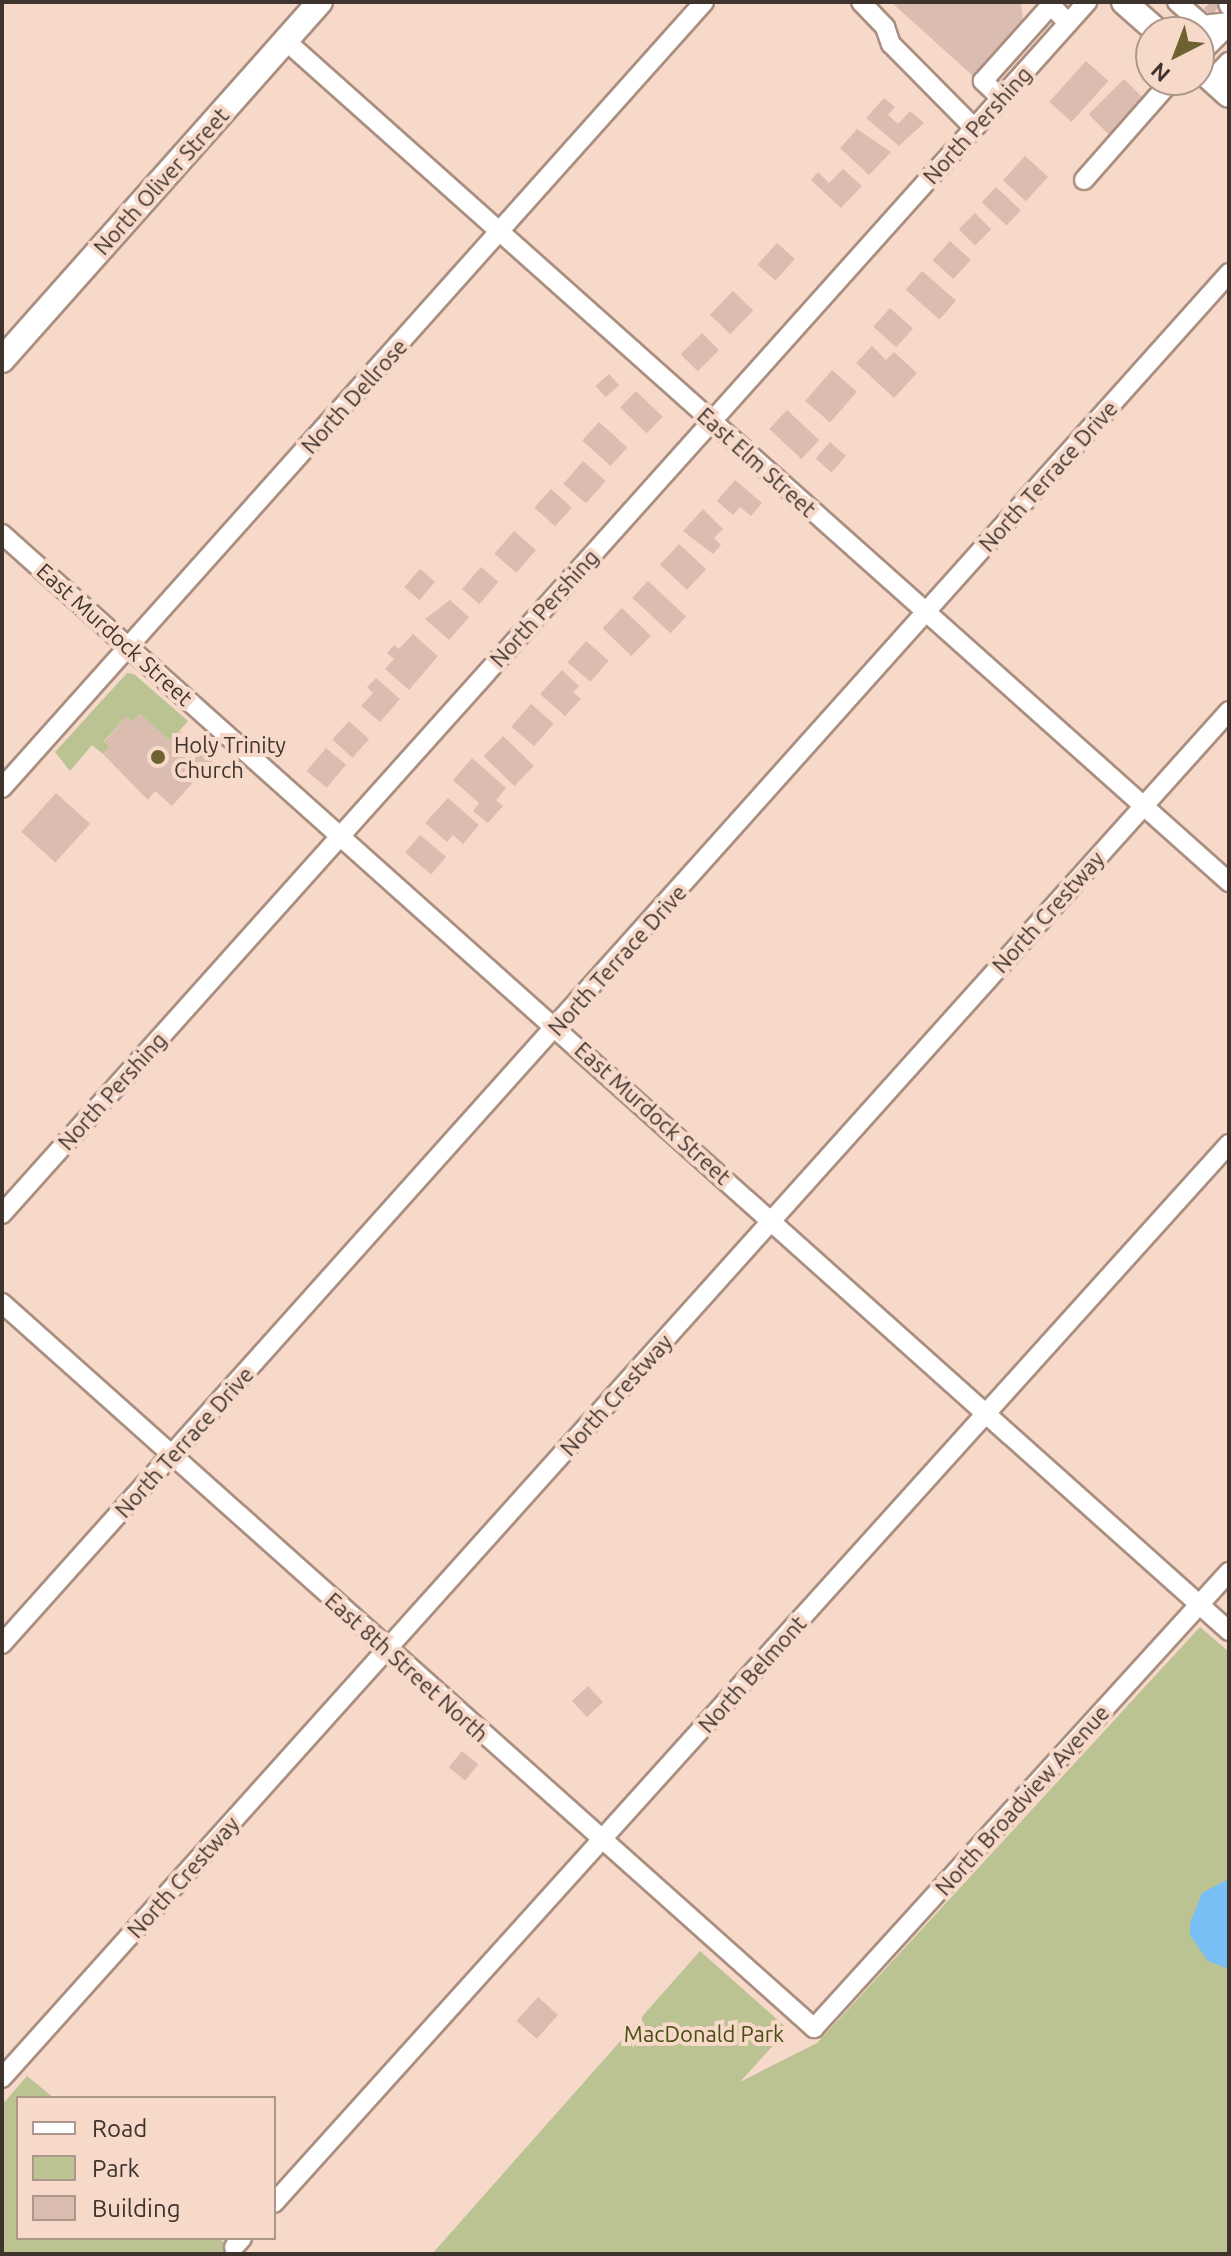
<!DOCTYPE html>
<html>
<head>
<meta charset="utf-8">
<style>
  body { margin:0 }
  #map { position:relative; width:1231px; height:2256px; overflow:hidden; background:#f7d9ca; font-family:Ubuntu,sans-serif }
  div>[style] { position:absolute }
  .green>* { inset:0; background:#bbc393 }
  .water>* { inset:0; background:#77bff5 }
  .building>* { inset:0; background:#dbbcb1; transform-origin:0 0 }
  .minor-tunnel>* { height:18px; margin-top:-9px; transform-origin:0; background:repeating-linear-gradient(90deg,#d2b8ab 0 18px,transparent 0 27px) }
  .roads { filter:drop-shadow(2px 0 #aa8f80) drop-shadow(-2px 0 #aa8f80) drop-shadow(0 2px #aa8f80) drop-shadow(0 -2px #aa8f80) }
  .minor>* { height:18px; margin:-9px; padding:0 9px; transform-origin:9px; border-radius:9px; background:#fff }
  .major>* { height:24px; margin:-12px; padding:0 12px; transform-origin:12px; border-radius:12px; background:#fff }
  .dots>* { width:22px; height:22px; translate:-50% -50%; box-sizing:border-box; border:4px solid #f7d9ca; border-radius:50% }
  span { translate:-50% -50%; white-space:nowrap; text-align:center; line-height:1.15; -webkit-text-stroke:8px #f7d9ca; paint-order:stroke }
  .street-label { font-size:22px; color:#3e332d }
  .poi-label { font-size:22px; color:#3e332d }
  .left { translate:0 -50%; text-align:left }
  .park-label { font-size:22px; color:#484e12 }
  .frame { position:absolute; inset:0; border:4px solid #3e332d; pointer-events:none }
  .legend { position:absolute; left:16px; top:2096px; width:260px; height:144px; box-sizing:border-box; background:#f7d9ca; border:2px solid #ad978b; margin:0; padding:10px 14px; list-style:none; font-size:24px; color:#3e332d }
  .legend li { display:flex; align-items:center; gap:16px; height:40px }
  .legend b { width:40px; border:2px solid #ad978b }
  .north { position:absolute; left:1135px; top:16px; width:80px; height:80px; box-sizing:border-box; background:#f7d9ca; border:2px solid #ad978b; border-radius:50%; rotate:222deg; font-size:22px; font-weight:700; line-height:32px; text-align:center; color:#3e332d }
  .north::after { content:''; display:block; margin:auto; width:28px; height:36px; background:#6c6330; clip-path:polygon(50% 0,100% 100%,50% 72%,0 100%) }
</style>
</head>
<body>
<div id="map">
  <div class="green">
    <div style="clip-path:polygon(127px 673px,134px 674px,188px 721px,170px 741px,140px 714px,132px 722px,126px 717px,104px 741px,110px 747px,103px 754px,92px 745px,70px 771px,55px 752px)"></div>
    <div style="clip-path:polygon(1200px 1627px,1229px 1652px,1229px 2254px,432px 2254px,700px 1951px,788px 2029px,740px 2082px,817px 2043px)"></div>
    <div style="clip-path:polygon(27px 2076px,54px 2098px,18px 2098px,18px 2238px,219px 2238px,237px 2254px,2px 2254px,2px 2105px)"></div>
  </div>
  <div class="water">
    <div style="clip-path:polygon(1229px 1879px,1229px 1969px,1208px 1961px,1190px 1935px,1190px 1924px,1202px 1893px)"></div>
  </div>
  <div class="building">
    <div style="clip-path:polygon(891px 2px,1021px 2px,1023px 21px,973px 76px)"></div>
    <div style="left:1086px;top:61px;width:30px;height:55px;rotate:42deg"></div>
    <div style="left:1124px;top:79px;width:30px;height:50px;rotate:45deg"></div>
    <div style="clip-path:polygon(884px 98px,895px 107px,888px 115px,898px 124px,910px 111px,924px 123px,899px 146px,866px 118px)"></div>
    <div style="clip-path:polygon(857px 129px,891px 152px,869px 175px,840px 148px)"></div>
    <div style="left:1025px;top:156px;width:31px;height:33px;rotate:42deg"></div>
    <div style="clip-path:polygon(843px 169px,862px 186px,841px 208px,811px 180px,818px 172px,829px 183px)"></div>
    <div style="left:996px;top:187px;width:34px;height:21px;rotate:43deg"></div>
    <div style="left:975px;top:213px;width:23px;height:23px;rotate:45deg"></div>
    <div style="left:950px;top:241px;width:28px;height:26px;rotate:42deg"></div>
    <div style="left:777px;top:243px;width:24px;height:29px;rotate:42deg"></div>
    <div style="left:922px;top:271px;width:45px;height:25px;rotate:41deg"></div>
    <div style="left:733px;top:291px;width:28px;height:33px;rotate:44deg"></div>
    <div style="left:890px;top:308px;width:31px;height:25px;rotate:42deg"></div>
    <div style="left:702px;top:333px;width:24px;height:30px;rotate:45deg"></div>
    <div style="clip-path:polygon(872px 346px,886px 360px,894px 352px,917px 373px,894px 398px,856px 363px)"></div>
    <div style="left:832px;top:370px;width:33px;height:41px;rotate:41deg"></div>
    <div style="left:609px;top:374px;width:15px;height:18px;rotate:48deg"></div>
    <div style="left:636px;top:391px;width:37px;height:23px;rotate:44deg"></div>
    <div style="left:787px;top:410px;width:44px;height:26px;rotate:43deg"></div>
    <div style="left:599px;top:422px;width:38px;height:25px;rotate:42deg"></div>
    <div style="left:830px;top:442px;width:21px;height:22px;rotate:41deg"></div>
    <div style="left:583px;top:461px;width:30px;height:30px;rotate:41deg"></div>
    <div style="clip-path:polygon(735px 480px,762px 503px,751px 516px,740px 507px,733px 515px,717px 501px)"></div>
    <div style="left:551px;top:489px;width:28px;height:25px;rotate:42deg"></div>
    <div style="clip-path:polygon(703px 509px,723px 529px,714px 538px,721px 545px,713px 554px,683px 531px)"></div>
    <div style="left:514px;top:531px;width:29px;height:30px;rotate:41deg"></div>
    <div style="left:679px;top:544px;width:37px;height:28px;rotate:43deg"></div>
    <div style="left:481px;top:567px;width:23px;height:29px;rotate:41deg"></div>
    <div style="left:420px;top:569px;width:20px;height:24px;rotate:41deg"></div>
    <div style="left:648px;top:581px;width:52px;height:23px;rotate:43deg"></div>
    <div style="clip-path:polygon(450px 600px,469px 617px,449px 640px,425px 619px)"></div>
    <div style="left:622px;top:608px;width:40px;height:28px;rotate:44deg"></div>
    <div style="clip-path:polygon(413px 634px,438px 656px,409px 690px,385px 669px,394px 659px,387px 653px,394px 645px,399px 649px)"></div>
    <div style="left:586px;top:641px;width:30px;height:28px;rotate:41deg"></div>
    <div style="clip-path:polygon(562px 670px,579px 686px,573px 692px,581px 699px,565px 716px,540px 694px)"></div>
    <div style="clip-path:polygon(376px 678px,400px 699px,380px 722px,361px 706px,373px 693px,367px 687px)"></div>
    <div style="left:531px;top:704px;width:30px;height:30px;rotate:41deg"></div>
    <div style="clip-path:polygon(140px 714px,170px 741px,180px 731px,212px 761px,172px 806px,155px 791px,148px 800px,103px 754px,110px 747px,104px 742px,126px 717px,132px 722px)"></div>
    <div style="left:349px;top:721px;width:27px;height:25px;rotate:42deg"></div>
    <div style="left:503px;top:736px;width:43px;height:28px;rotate:44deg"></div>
    <div style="left:326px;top:748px;width:26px;height:30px;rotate:40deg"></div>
    <div style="clip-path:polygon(472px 758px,506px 788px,496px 800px,503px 806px,488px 823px,473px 811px,479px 803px,453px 780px)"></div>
    <div style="left:56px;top:793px;width:46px;height:52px;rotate:42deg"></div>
    <div style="clip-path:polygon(448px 798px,479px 825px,463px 844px,453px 835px,447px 842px,425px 823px)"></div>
    <div style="left:420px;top:835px;width:34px;height:23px;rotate:40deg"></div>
    <div style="left:588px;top:1686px;width:22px;height:22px;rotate:47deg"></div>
    <div style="left:462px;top:1751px;width:21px;height:21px;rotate:39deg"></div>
    <div style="left:538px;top:1997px;width:27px;height:32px;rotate:42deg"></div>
  </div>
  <div class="minor-tunnel">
    <div style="left:1210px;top:2px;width:10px;rotate:45deg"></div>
  </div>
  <div class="roads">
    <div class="minor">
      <div style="left:861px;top:2px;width:35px;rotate:46deg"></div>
      <div style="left:885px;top:27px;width:18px;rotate:71deg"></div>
      <div style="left:891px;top:44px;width:118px;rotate:45.3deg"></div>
      <div style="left:1177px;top:2px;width:35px;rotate:41deg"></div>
      <div style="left:1203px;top:25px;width:26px;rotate:-7deg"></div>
      <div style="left:1228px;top:2px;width:4px;rotate:76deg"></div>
      <div style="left:286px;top:41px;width:1264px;rotate:41.73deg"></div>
      <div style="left:1199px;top:55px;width:42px;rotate:-45deg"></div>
      <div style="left:1212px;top:80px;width:25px;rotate:-47deg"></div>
      <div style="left:1001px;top:98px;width:25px;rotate:-137deg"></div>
      <div style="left:983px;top:81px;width:102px;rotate:-48.2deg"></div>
      <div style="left:1051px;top:5px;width:25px;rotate:47deg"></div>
      <div style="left:1084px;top:180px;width:133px;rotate:-48.7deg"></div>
      <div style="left:2px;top:534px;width:1646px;rotate:41.8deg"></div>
      <div style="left:2px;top:788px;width:1054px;rotate:-48.23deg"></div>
      <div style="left:2px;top:1214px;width:1627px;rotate:-48.16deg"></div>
      <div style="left:2px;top:1303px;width:1089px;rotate:41.76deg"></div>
      <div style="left:814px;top:2028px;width:617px;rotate:-47.7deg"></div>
      <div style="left:2px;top:1644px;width:1840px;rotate:-48.17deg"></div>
      <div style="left:2px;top:2078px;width:1837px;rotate:-48.09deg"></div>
      <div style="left:274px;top:2203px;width:1426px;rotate:-47.96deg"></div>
      <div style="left:234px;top:2247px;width:12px;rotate:-48deg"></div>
    </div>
    <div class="major">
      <div style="left:1124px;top:2px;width:45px;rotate:41.4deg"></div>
      <div style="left:1199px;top:68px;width:40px;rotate:42deg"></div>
      <div style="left:2px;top:360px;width:479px;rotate:-48.4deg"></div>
    </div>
  </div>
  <div class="dots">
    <div style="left:158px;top:757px;background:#6c6330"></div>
  </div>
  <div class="street-label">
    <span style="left:977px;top:125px;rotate:-48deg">North Pershing</span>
    <span style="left:161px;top:181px;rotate:-48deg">North Oliver Street</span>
    <span style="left:354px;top:396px;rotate:-48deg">North Dellrose</span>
    <span style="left:757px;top:462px;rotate:42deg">East Elm Street</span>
    <span style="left:1048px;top:476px;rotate:-48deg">North Terrace Drive</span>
    <span style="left:544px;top:608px;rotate:-48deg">North Pershing</span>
    <span style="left:115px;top:634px;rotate:42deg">East Murdock Street</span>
    <span style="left:1048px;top:912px;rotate:-48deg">North Crestway</span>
    <span style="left:617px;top:960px;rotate:-48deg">North Terrace Drive</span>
    <span style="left:112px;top:1091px;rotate:-48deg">North Pershing</span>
    <span style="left:653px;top:1113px;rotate:42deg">East Murdock Street</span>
    <span style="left:616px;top:1395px;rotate:-48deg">North Crestway</span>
    <span style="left:184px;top:1442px;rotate:-48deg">North Terrace Drive</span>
    <span style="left:407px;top:1667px;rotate:42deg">East 8th Street North</span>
    <span style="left:752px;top:1674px;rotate:-48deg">North Belmont</span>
    <span style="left:1022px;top:1800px;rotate:-48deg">North Broadview Avenue</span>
    <span style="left:183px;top:1877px;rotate:-48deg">North Crestway</span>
  </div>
  <div class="poi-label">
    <span class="left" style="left:174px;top:757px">Holy Trinity<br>Church</span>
  </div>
  <div class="park-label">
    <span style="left:704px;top:2034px">MacDonald Park</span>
  </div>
  <div class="frame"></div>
  <ul class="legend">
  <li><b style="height:10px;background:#fff"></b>Road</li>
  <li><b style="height:22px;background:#bbc393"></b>Park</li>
  <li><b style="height:22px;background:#dbbcb1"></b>Building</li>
  </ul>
  <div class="north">N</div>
</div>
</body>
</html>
